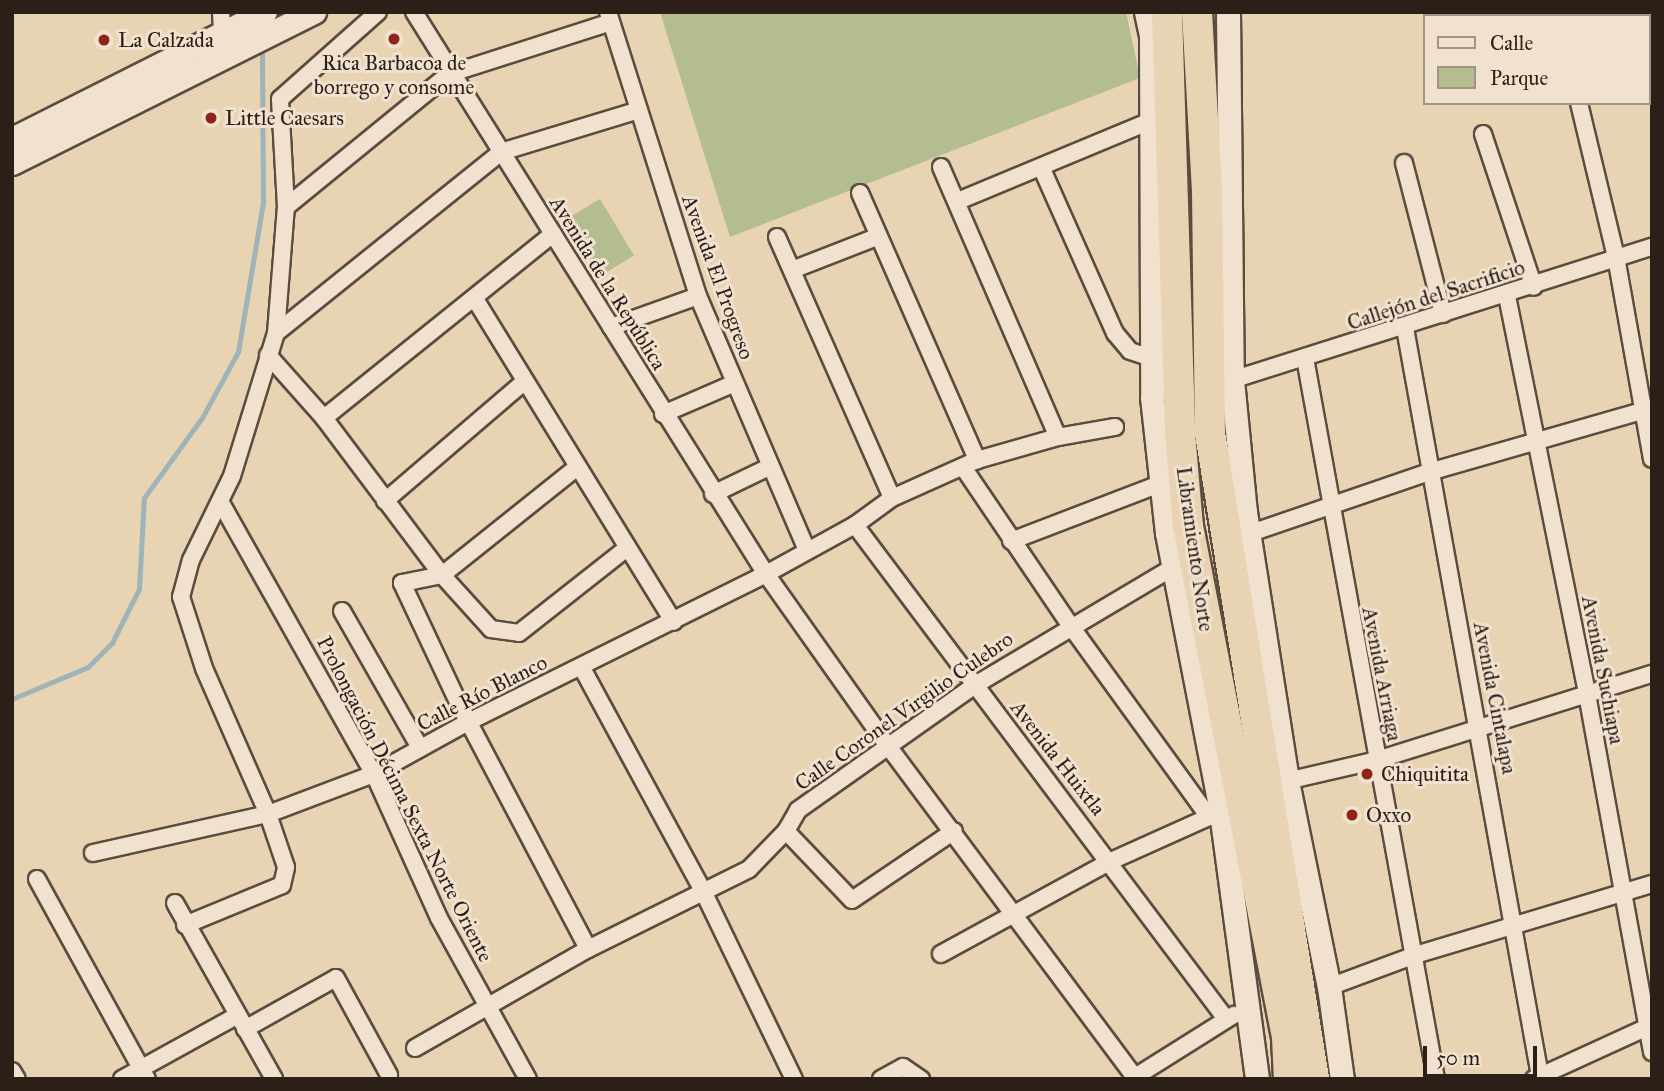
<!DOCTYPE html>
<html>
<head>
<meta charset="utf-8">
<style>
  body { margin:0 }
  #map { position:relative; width:1664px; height:1091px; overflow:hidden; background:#e8d3b3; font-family:"IM FELL Great Primer",serif }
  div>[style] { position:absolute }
  .green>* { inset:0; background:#b3bd8f; transform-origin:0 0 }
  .stream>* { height:4.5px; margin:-2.25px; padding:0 2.25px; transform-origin:2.25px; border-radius:2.25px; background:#9db4b8 }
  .roads { filter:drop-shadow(2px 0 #5a4c3f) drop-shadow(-2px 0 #5a4c3f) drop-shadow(0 2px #5a4c3f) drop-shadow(0 -2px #5a4c3f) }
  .street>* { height:16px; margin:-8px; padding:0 8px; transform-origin:8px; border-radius:8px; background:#f0e2ce }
  .secondary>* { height:23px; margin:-11.5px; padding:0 11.5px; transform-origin:11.5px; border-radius:11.5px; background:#f0e2ce }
  .highway>* { height:30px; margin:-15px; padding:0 15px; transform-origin:15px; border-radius:15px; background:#e8d3b3 }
  .dots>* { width:19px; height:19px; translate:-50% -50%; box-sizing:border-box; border:4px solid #f0e2ce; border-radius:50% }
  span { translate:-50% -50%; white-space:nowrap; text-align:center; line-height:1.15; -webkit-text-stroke:6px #f0e2ce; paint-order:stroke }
  .poi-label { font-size:21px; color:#2b1f18 }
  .left { translate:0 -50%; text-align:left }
  .street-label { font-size:21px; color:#2b1f18 }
  .frame { position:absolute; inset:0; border:14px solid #2b1f18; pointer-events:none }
  .legend { position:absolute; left:1423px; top:14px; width:228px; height:91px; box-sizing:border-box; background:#f0e2ce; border:2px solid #a19485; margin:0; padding:9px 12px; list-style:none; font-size:21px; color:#2b1f18 }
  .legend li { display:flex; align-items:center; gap:14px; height:35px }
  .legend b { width:35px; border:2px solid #a19485 }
  .scale { position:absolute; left:1423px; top:1046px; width:114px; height:32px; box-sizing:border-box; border:4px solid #2b1f18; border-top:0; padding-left:9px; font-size:21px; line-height:24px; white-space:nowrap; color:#2b1f18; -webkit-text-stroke:5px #f0e2ce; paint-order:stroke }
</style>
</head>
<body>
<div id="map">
  <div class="green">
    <div style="clip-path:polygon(660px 12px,1126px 12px,1140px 78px,730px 237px)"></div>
    <div style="left:600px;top:199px;width:66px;height:41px;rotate:59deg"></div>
  </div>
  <div class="stream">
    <div style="left:12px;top:699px;width:82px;rotate:-22.8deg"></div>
    <div style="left:88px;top:667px;width:34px;rotate:-45deg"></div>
    <div style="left:112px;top:643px;width:60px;rotate:-63.4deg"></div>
    <div style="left:139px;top:589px;width:91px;rotate:-86.9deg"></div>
    <div style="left:144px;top:498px;width:99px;rotate:-54.1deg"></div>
    <div style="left:202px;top:418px;width:75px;rotate:-61.4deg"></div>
    <div style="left:238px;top:352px;width:151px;rotate:-80.5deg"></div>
    <div style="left:263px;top:203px;width:158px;rotate:-90.4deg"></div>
  </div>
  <div class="roads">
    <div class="street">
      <div style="left:221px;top:12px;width:21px;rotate:87deg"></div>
      <div style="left:414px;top:12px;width:663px;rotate:57.94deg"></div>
      <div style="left:766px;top:574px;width:211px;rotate:54.7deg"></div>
      <div style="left:888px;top:746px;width:415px;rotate:53.3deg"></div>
      <div style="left:608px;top:12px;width:298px;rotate:72.4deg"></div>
      <div style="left:698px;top:296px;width:276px;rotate:66.8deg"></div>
      <div style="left:1557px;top:12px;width:4px;rotate:76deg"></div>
      <div style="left:1579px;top:103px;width:158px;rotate:76.5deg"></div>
      <div style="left:1616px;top:257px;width:205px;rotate:79.9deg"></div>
      <div style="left:1483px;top:134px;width:161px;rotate:71.6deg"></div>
      <div style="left:1404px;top:163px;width:156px;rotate:75.5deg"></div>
      <div style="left:941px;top:167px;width:294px;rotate:66.6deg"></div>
      <div style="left:1042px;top:169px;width:180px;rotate:66deg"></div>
      <div style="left:1115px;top:333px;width:23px;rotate:50deg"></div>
      <div style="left:1130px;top:351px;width:20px;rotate:18deg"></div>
      <div style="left:860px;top:193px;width:292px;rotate:66.3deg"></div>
      <div style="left:958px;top:201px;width:208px;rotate:-22.6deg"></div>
      <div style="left:286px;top:207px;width:210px;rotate:-39.2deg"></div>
      <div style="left:449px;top:74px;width:170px;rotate:-17.8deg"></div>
      <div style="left:777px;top:237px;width:285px;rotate:66.2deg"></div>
      <div style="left:792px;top:270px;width:93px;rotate:-21.3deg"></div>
      <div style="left:1507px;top:296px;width:406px;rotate:78.6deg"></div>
      <div style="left:1587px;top:694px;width:364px;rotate:79.7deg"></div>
      <div style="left:475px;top:299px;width:379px;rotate:58.4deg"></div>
      <div style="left:611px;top:327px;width:92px;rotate:-19.6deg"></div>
      <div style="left:1405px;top:328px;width:760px;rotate:79.77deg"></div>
      <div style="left:276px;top:333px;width:289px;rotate:-38.8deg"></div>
      <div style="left:501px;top:152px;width:144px;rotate:-16.9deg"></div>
      <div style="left:268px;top:355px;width:84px;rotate:48.4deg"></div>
      <div style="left:324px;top:418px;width:196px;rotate:53.1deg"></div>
      <div style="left:442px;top:575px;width:73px;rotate:47.8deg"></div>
      <div style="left:491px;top:629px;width:28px;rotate:8deg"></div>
      <div style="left:519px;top:633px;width:137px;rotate:-38.2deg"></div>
      <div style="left:1305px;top:358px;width:733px;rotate:79.7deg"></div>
      <div style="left:1232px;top:380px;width:441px;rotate:-17.6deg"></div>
      <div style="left:663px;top:414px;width:78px;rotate:-23.3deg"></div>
      <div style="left:324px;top:418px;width:294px;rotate:-38.8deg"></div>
      <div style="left:963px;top:467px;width:191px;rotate:55.9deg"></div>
      <div style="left:1070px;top:625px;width:237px;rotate:54.1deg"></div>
      <div style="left:576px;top:468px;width:171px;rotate:141.4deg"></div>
      <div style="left:442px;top:575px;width:41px;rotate:168.7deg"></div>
      <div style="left:402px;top:583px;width:132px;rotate:64.8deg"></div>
      <div style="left:458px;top:702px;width:279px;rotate:62.2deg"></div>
      <div style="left:713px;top:494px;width:62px;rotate:-25.7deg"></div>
      <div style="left:385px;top:501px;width:184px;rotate:-40.6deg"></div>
      <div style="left:221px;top:503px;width:311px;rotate:60.6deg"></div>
      <div style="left:374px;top:774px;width:158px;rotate:65.7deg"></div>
      <div style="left:439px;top:918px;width:184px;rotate:61.1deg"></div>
      <div style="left:855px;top:525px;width:618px;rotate:53.09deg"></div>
      <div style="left:1248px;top:534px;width:191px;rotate:-18.9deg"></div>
      <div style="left:1429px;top:472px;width:232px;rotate:-16deg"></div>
      <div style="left:1011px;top:541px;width:162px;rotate:-21deg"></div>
      <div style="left:342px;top:611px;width:158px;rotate:60.3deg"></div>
      <div style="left:582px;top:668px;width:254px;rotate:61.5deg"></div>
      <div style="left:703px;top:891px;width:209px;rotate:64.2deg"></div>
      <div style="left:1287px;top:781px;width:92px;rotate:-13.1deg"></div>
      <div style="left:1377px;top:760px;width:288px;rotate:-17.4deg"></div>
      <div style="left:786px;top:831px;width:95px;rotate:46.3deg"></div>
      <div style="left:852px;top:900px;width:123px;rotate:-34.1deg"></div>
      <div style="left:93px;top:853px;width:179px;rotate:-12.6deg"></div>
      <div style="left:268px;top:814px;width:113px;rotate:-20.7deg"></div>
      <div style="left:374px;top:774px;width:110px;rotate:-28.9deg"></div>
      <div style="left:470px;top:721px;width:330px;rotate:-26.4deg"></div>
      <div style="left:766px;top:574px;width:102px;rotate:-28.8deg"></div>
      <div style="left:855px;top:525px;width:46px;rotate:-36.1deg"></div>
      <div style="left:892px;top:498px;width:93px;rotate:-24.1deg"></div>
      <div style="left:977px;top:460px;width:84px;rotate:-15.9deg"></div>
      <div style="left:1058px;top:437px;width:58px;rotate:-10deg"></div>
      <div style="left:37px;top:879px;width:228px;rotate:61.2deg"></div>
      <div style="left:175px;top:903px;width:202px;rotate:60.6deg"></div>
      <div style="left:185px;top:925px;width:105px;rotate:-22.4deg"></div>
      <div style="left:282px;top:885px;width:18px;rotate:-77deg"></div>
      <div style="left:286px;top:867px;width:56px;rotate:-108.8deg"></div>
      <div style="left:268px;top:814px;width:159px;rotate:-113.7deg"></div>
      <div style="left:204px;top:668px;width:75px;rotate:-107.9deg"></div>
      <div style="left:181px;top:597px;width:38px;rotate:-75deg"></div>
      <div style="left:191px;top:560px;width:93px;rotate:-64deg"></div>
      <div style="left:232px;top:476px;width:150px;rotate:-72.9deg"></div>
      <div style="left:276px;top:333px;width:126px;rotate:-85.5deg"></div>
      <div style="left:286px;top:207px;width:108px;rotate:-93.2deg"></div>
      <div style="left:280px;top:99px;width:131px;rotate:-41.6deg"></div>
      <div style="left:941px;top:954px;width:194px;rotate:-28.7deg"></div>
      <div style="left:1111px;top:861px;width:117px;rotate:-24.2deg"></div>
      <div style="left:1329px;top:987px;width:92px;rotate:-20.4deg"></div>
      <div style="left:1415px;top:955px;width:247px;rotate:-16.7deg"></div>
      <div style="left:245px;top:1029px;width:104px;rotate:-29.3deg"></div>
      <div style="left:336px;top:978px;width:111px;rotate:61.3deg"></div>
      <div style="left:415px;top:1048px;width:199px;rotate:-29.8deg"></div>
      <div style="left:588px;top:949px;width:180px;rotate:-26.4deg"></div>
      <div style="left:749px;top:869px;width:53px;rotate:-45.8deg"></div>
      <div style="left:786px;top:831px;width:24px;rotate:-60deg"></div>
      <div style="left:798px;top:810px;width:217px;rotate:-35.2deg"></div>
      <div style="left:975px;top:685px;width:231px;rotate:-30.7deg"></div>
      <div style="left:12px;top:1071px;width:9px;rotate:58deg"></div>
      <div style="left:1135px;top:1077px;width:117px;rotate:-32.1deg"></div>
      <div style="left:122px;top:1079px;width:132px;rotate:-28.9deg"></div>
      <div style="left:881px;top:1079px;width:25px;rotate:-29deg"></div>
      <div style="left:903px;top:1067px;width:22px;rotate:34deg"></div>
      <div style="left:1534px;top:1079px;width:130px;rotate:-24.6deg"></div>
    </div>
    <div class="secondary">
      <div style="left:1146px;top:12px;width:25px;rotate:78deg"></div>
      <div style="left:1151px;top:36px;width:361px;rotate:89.8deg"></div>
      <div style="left:1152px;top:397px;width:137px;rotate:83.7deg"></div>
      <div style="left:1167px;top:533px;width:284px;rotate:79deg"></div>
      <div style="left:1221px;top:812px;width:269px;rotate:82.3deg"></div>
      <div style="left:1228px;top:12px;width:368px;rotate:89.4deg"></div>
      <div style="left:1232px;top:380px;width:133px;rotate:84.4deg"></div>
      <div style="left:1245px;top:512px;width:272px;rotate:81.1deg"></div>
      <div style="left:1287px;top:781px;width:210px;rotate:78.5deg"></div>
      <div style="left:1329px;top:987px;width:93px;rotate:82deg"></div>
      <div style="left:12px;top:139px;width:283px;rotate:-26.7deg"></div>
      <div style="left:12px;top:163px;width:338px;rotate:-26.6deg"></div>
    </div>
    <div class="highway">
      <div style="left:1167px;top:12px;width:421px;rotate:88.2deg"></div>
      <div style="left:1180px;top:433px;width:93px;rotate:85.1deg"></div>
      <div style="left:1188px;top:526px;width:521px;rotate:79.04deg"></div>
      <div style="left:1287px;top:1037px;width:42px;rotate:87.3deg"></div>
      <div style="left:1197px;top:12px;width:179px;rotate:86.8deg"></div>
      <div style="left:1207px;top:191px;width:242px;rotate:89.3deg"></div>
      <div style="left:1210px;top:433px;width:654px;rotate:80.85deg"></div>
    </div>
  </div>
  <div class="dots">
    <div style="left:394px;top:39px;background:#8f2418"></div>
    <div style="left:104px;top:40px;background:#8f2418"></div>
    <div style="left:211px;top:118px;background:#8f2418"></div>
    <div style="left:1367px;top:774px;background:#8f2418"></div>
    <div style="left:1352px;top:815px;background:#8f2418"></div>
  </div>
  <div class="poi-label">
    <span class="left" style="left:118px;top:40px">La Calzada</span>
    <span style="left:394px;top:75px">Rica Barbacoa de<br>borrego y consome</span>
    <span class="left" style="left:225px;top:118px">Little Caesars</span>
    <span class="left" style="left:1381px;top:774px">Chiquitita</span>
    <span class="left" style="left:1366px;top:815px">Oxxo</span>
  </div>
  <div class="street-label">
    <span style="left:718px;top:277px;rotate:70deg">Avenida El Progreso</span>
    <span style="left:608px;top:283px;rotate:58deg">Avenida de la República</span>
    <span style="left:1436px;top:295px;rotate:-18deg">Callejón del Sacrificio</span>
    <span style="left:1195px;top:549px;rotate:82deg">Libramiento Norte</span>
    <span style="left:1603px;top:670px;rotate:79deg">Avenida Suchiapa</span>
    <span style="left:1382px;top:674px;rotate:79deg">Avenida Arriaga</span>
    <span style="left:482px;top:693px;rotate:-27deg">Calle Río Blanco</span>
    <span style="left:1495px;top:698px;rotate:79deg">Avenida Cintalapa</span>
    <span style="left:904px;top:711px;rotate:-35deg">Calle Coronel Virgilio Culebro</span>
    <span style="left:1058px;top:758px;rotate:52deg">Avenida Huixtla</span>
    <span style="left:405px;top:799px;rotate:63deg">Prolongación Décima Sexta Norte Oriente</span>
  </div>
  <div class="frame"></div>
  <ul class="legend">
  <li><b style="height:9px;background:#f0e2ce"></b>Calle</li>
  <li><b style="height:19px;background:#b3bd8f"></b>Parque</li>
  </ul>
  <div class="scale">50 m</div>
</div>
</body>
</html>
